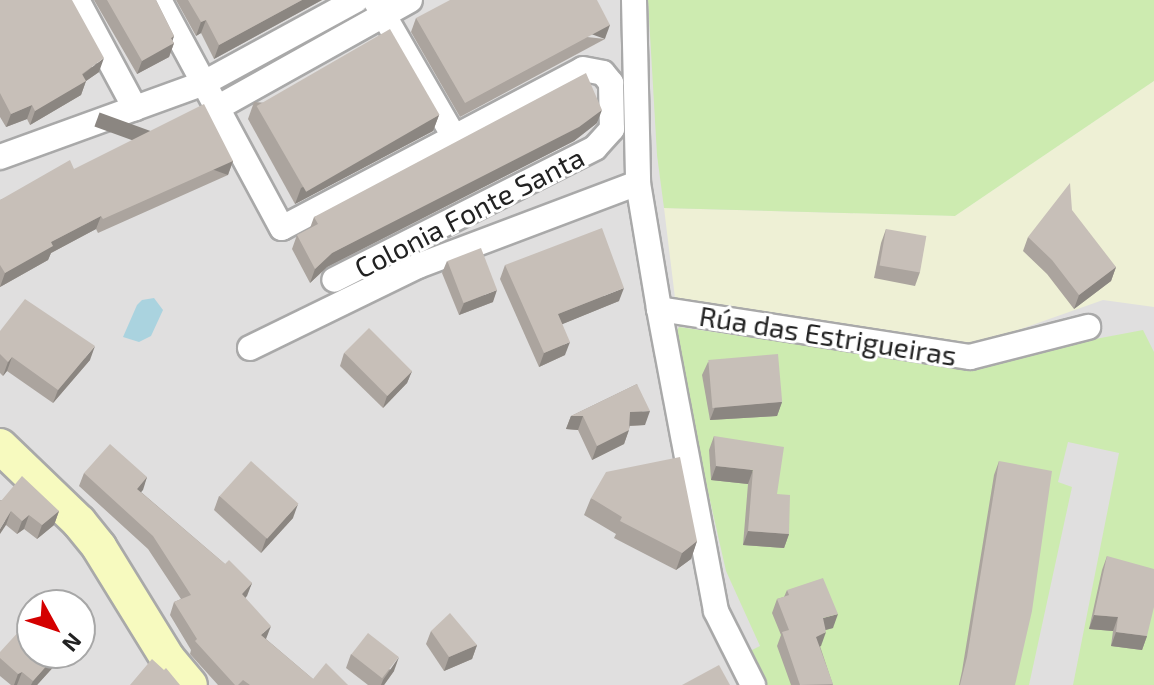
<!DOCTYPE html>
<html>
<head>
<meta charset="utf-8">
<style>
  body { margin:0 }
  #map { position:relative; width:1154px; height:685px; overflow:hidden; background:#f2efe9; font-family:"Exo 2",sans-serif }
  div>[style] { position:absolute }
  .residential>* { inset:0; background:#e0dfdf }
  .farmland>* { inset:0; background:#eef0d5 }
  .grass>* { inset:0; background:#cdebb0 }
  .water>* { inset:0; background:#aad3df }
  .roads { filter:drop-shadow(2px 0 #a9a9a9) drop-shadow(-2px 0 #a9a9a9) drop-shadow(0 2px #a9a9a9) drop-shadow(0 -2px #a9a9a9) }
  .street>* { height:24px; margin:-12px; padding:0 12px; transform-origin:12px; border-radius:12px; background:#fff }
  .secondary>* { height:34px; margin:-17px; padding:0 17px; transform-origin:17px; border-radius:17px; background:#f7fabf }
  .wall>* { inset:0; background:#aba49e }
  .shaded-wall>* { inset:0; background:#8b8681; transform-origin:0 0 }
  .building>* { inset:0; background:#c7bfb8; transform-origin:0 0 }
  span { translate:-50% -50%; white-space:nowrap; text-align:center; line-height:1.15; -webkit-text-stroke:6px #fff; paint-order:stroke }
  .street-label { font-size:28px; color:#222 }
  .north { position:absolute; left:16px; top:589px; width:80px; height:80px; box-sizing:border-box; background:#fff; border:2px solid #a7a7a7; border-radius:50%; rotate:130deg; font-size:22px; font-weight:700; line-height:32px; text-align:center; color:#222 }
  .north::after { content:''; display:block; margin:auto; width:28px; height:36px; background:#d40000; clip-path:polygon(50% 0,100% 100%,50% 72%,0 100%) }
</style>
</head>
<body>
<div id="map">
  <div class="residential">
    <div style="clip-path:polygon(evenodd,0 0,846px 0,854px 244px,1154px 279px,1154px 685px,0 685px,0 0,32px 605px,80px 605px,80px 653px,32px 653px,32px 605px)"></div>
  </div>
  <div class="farmland">
    <div style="clip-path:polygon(1154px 81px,1154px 307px,1103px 300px,973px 346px,675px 298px,664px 208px,955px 216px)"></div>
  </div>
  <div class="grass">
    <div style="clip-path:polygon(648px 0,1154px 0,1154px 81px,955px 216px,664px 208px,657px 155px)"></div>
    <div style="clip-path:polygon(679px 327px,952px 366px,1143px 330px,1154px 352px,1154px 685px,1073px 685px,1119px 453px,1068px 442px,1058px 482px,1072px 487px,1029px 685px,753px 685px,738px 657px,760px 646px,726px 571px,673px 337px)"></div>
  </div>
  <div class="water">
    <div style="clip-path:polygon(154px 298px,163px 310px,151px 336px,139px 342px,123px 337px,137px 305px,142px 300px)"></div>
  </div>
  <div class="roads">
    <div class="street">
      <div style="left:77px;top:0;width:123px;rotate:61.8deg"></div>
      <div style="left:159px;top:0;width:259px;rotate:61.7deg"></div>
      <div style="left:282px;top:228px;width:340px;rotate:-27.8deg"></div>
      <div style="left:583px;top:69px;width:20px;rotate:11deg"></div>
      <div style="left:603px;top:73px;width:13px;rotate:51deg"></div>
      <div style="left:611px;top:83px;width:46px;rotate:88.8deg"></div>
      <div style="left:612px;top:129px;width:25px;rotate:132deg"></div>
      <div style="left:595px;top:148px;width:292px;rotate:153.2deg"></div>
      <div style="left:375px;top:0;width:156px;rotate:60deg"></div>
      <div style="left:634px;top:0;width:183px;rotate:88.7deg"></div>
      <div style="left:638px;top:183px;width:128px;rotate:80.5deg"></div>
      <div style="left:659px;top:309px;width:307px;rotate:79.3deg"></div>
      <div style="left:716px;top:611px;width:83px;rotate:63.4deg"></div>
      <div style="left:217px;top:108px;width:221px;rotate:-29.2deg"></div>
      <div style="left:0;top:157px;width:217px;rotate:-19.9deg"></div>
      <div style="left:204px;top:83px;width:173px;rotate:-28.6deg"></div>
      <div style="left:659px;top:309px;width:315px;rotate:8.8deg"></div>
      <div style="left:970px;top:357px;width:122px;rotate:-14.3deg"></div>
      <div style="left:250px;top:348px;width:187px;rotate:-26deg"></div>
      <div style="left:418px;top:266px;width:235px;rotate:-20.7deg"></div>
    </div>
    <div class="secondary">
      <div style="left:0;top:446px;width:110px;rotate:43.9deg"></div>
      <div style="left:79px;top:522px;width:32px;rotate:51deg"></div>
      <div style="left:99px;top:547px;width:132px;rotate:58.4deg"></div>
      <div style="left:168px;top:659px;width:34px;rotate:50deg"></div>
    </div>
  </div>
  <div class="wall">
    <div style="clip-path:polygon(0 0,99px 72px,86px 81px,81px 95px,30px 125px,27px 119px,6px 127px,0 117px)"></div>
    <div style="clip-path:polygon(94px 0,156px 0,174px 36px,172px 41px,174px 43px,169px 57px,137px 74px)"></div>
    <div style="clip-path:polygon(176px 0,322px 0,214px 59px,201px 33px,196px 36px)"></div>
    <div style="clip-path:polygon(416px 18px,605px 39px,460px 117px,411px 32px)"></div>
    <div style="clip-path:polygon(254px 102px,439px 115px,433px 131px,295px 204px,248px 119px)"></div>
    <div style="clip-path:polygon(597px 123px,574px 141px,327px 267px,310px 283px,292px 249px,297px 235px,310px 228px,314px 217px)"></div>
    <div style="clip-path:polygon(233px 161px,228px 175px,98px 233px,96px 229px,51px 253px,48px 260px,0 287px,0 200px,74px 169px)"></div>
    <div style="clip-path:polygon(886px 229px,920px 272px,915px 286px,874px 278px,881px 243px)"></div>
    <div style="clip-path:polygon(1028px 237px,1116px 267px,1111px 281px,1074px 309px,1047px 274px,1023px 251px)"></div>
    <div style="clip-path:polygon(447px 261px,493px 302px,459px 315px,442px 273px)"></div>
    <div style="clip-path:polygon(505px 265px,619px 301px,562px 324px,565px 355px,539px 367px,500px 279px)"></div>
    <div style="clip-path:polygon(0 331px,90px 360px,53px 403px,7px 371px,3px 376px,0 373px)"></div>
    <div style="clip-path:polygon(344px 353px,412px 371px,407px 383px,383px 408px,340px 366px)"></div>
    <div style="clip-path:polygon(708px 362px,782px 402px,777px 416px,710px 420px,702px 375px)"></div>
    <div style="clip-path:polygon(637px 384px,645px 425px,630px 426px,624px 444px,592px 460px,578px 430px,566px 429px,571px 416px)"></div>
    <div style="clip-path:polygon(714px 436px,777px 494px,789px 534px,784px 548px,743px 545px,748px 484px,711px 480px,709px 450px)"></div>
    <div style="clip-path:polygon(999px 461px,1015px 685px,959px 685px,962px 671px,994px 475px)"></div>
    <div style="clip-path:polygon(84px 473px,147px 477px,141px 492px,225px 564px,252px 583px,245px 598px,266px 639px,313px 679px,348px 685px,218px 685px,190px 654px,191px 650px,170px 615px,174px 602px,181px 599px,148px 549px,79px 486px)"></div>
    <div style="clip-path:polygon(219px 496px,293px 518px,261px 553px,214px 510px)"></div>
    <div style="clip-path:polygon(591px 498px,697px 541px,691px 559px,676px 570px,614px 538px,616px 534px,584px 515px)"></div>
    <div style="clip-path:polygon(0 500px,59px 511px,54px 525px,37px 539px,24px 529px,17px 534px,6px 525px)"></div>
    <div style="clip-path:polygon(1107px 556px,1147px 636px,1142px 650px,1111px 646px,1113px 631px,1089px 629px,1102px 570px)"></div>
    <div style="clip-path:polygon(787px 590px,833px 628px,825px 630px,820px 646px,833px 685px,791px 685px,777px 646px,781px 635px,772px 613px,777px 599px,784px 597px)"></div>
    <div style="clip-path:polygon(431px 631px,477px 645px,472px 659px,444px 671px,426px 644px)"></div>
    <div style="clip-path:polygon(0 652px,66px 653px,37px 685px,11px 685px,0 676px)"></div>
    <div style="clip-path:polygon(351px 654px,394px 671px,384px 685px,368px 685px,346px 668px)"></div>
  </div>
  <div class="shaded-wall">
    <div style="clip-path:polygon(302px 0,322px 0,214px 59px,219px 45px)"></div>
    <div style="clip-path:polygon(206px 20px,201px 33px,196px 36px,201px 22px)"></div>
    <div style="left:610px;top:25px;width:15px;height:165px;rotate:110deg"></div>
    <div style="clip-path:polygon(174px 36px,171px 45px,174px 43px,169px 57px,137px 74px,142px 61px)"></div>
    <div style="clip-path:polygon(104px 58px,99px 72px,86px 81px,81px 95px,30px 125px,35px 111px)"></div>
    <div style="clip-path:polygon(32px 105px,27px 119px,6px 127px,11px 114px)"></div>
    <div style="clip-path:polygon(602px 110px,597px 123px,574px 141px,327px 267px,310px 283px,315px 269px,332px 253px)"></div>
    <div style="clip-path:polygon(439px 115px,433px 131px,295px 204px,301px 188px)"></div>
    <div style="left:233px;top:161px;width:15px;height:142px;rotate:110deg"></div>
    <div style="clip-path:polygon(101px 216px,96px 229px,51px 253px,48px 260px,0 287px,5px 273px,51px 242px)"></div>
    <div style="clip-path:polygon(1116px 267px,1111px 281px,1074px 309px,1079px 295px)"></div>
    <div style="clip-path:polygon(624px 288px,619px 301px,553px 328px,558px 314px)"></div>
    <div style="clip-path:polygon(497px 290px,493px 302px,459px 315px,464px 303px)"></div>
    <div style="clip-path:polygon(570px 342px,565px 355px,539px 367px,544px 353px)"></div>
    <div style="clip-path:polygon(95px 346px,90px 360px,53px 403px,58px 390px)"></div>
    <div style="clip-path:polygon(12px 357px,7px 371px,3px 376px,8px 362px)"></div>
    <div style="clip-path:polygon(412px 371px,407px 383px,383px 408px,387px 396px)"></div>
    <div style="clip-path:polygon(782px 402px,777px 416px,710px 420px,715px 407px)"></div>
    <div style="clip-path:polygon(650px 411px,645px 425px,625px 426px,630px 412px)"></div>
    <div style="clip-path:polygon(571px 416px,583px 416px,578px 430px,566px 429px)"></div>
    <div style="clip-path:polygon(629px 430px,624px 444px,592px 460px,597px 446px)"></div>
    <div style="clip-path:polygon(716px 466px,753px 470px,748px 484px,711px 480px)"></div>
    <div style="clip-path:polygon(147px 477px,143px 490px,132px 502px,137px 489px)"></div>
    <div style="clip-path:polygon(298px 504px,293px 518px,261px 553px,266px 539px)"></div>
    <div style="clip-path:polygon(11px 511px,6px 525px,0 534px,0 529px)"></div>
    <div style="clip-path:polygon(59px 511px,54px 525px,37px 539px,42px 525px)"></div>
    <div style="clip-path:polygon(29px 515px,24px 529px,17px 534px,22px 521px)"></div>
    <div style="clip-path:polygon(748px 531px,789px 534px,784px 548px,743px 545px)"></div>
    <div style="clip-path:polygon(697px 541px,691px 559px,676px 570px,682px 553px)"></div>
    <div style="clip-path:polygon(252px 583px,247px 596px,237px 607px,242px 594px)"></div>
    <div style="clip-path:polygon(838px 614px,833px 628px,818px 632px,823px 618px)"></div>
    <div style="clip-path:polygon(1094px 615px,1118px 617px,1113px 631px,1089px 629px)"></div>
    <div style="clip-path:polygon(271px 626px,266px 639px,257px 648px,261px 635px)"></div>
    <div style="clip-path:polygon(826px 632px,821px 646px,811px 651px,816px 637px)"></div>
    <div style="clip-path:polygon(1116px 632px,1147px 636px,1142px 650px,1111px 646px)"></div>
    <div style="clip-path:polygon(477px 645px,472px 659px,444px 671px,449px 657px)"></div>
    <div style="clip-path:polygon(58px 653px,66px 653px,37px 685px,31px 685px,33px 681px)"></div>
    <div style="clip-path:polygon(399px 657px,394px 671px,384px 685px,381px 685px,383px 680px)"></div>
    <div style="clip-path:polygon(22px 672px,17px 685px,14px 685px,18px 674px)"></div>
  </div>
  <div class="building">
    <div style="clip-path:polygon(0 0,72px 0,104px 58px,82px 74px,86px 81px,35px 111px,32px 105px,11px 114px,0 93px)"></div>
    <div style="clip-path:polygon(107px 0,156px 0,174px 36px,171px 38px,174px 43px,142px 61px)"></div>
    <div style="clip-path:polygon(188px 0,302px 0,219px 45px,206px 20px,201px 22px)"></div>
    <div style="clip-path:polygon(450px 0,597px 0,610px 25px,465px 103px,416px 18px)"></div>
    <div style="left:390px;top:29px;width:99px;height:154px;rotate:60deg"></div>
    <div style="clip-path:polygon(586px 73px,602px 110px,579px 127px,332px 253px,315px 269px,297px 235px,318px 224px,314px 217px)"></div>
    <div style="clip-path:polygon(204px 104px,233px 161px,103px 219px,101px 216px,51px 242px,53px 246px,5px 273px,0 265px,0 200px,70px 160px,74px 169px)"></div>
    <div style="clip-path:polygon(1070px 183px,1072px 210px,1116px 267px,1079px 295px,1052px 260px,1028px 237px)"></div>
    <div style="clip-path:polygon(602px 228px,624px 288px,558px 314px,570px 342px,544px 353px,505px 265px)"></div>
    <div style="left:886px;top:229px;width:41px;height:37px;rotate:10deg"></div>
    <div style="left:481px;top:248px;width:45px;height:36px;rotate:69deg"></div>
    <div style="clip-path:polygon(25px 299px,95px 346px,58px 390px,12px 357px,8px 362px,0 354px,0 331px)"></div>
    <div style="left:369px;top:328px;width:61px;height:35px;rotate:45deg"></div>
    <div style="left:778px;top:354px;width:48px;height:70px;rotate:85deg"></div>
    <div style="clip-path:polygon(637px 384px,650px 411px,630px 412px,629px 430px,597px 446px,583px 416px,571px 416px)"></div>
    <div style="clip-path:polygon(714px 436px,784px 447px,777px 494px,790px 495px,789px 534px,748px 531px,753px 470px,716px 466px)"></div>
    <div style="clip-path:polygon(110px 444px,147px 477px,137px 489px,225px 564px,229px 560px,252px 583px,242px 594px,271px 626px,261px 635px,313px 679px,326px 663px,348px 685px,250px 685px,243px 680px,238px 685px,235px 685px,195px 641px,197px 639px,174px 602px,191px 595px,153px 536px,84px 473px)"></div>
    <div style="clip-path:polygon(680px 457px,697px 541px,682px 553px,620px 521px,622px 517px,591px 498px,606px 472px)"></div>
    <div style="left:251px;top:461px;width:64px;height:47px;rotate:42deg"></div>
    <div style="clip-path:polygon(999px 461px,1052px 471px,1032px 611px,1015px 685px,960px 685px,967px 657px)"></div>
    <div style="clip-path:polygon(22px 476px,59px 511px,42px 525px,29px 515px,22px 521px,11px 511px,0 529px,0 500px,1px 501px)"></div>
    <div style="clip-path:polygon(1107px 556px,1154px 569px,1154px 607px,1147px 636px,1116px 632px,1118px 617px,1094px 615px)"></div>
    <div style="clip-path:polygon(823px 578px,838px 614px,823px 618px,826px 632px,816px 637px,833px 684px,800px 685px,782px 632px,789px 630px,777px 599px,789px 595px,787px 590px)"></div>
    <div style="clip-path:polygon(450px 613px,477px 645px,449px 657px,431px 631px)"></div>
    <div style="clip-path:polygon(32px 617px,32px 653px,58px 653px,33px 681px,22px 672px,18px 674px,0 658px,0 652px)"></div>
    <div style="left:368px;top:633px;width:39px;height:27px;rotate:38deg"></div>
    <div style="clip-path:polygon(152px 659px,164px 670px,166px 668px,180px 685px,130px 685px)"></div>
    <div style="clip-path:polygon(719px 665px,730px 685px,682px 685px)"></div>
  </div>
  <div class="street-label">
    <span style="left:469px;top:212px;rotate:-27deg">Colonia Fonte Santa</span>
    <span style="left:828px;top:335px;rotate:9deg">Rúa das Estrigueiras</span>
  </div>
  <div class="north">N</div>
</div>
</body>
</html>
